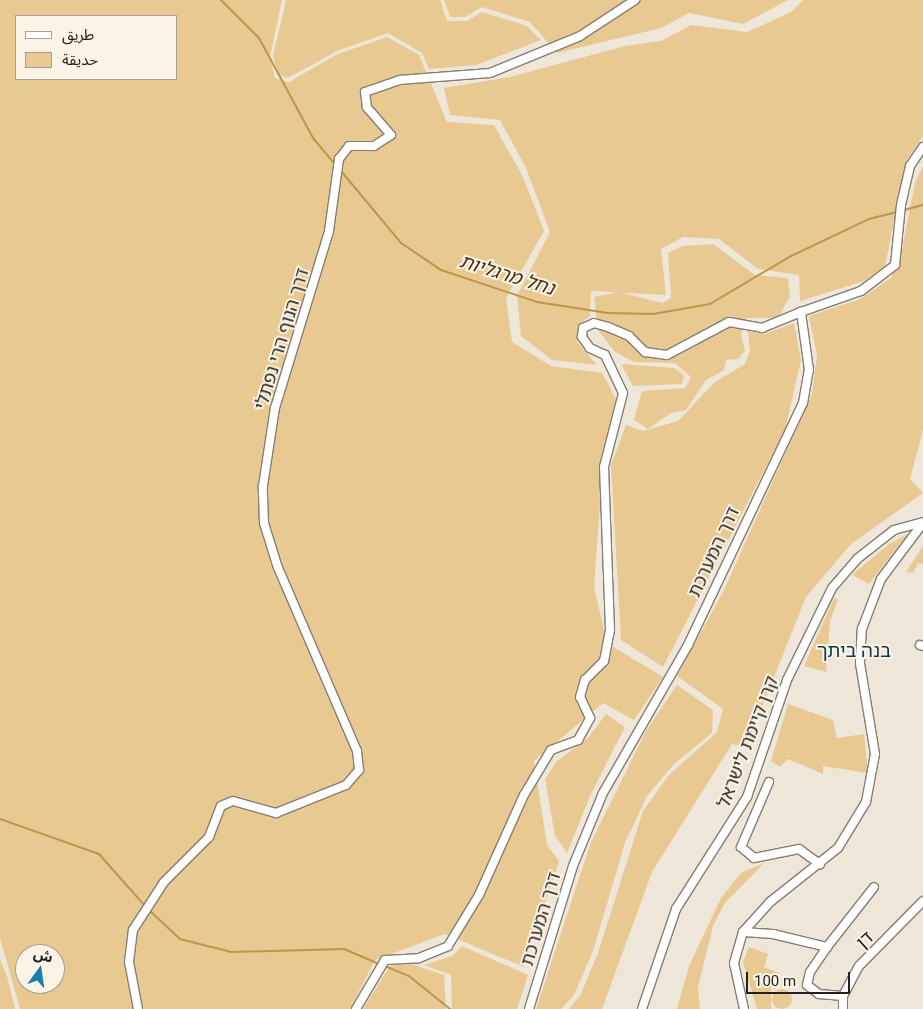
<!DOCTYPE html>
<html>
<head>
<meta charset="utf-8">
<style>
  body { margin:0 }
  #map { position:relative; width:923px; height:1009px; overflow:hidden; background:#eee6d8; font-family:Roboto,"Noto Sans Arabic","Noto Sans Hebrew",sans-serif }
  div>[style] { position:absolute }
  .green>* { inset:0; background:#e9c992 }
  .round { border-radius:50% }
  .stream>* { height:2px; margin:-1px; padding:0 1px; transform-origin:1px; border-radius:1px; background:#bd954c }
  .roads { filter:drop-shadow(1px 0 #857d71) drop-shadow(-1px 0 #857d71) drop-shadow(0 1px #857d71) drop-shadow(0 -1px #857d71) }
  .street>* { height:8px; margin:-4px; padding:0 4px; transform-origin:4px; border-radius:4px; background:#fff }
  span { translate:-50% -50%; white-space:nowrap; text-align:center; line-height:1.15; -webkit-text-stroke:4px #fbf3e5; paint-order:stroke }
  .street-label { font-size:18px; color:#24211c }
  .water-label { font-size:19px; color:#423110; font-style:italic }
  .neighbourhood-label { font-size:19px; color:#0b3b4f }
  .legend { position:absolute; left:15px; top:15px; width:162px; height:65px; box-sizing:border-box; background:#fbf3e5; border:1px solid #a59f95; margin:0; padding:6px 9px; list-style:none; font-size:15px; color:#24211c }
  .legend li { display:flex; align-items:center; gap:10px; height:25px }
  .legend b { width:25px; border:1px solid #a59f95 }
  .north { position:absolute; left:15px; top:944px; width:50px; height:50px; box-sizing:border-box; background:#fbf3e5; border:1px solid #a59f95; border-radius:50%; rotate:14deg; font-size:14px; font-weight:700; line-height:20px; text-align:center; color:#24211c }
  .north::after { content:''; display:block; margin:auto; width:18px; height:22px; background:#1781aa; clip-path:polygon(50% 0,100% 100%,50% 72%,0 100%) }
  .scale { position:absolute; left:746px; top:972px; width:104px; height:22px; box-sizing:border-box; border:2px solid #24211c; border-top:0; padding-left:6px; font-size:15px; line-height:18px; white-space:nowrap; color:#24211c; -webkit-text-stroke:4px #fbf3e5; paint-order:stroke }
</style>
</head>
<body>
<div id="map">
  <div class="green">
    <div style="clip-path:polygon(evenodd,0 0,282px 0,270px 57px,275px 78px,289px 82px,338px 54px,387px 37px,419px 55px,447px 122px,494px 125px,523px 177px,544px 231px,506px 298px,512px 342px,551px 366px,602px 373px,617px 401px,603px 463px,594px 587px,607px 643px,663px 677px,634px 720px,603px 703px,534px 761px,547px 845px,559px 861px,524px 967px,445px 934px,375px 960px,350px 1009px,20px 1009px,0 938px,0 0,16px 16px,176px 16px,176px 79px,16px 79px,16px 16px,0 0,25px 954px,55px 954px,55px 984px,25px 984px,25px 954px)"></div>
    <div style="clip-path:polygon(286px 0,440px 0,447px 21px,467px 21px,482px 12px,527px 26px,541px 40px,476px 65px,429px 69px,422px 53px,388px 33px,337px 51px,288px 78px,278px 75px,273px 56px)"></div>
    <div style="clip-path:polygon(444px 0,788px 0,743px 24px,689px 13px,661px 28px,557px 53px,530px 22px,482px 7px,465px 17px,450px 17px)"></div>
    <div style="clip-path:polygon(803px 0,923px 0,923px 136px,906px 161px,885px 266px,864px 281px,800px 301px,799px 275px,758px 269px,719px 239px,683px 237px,661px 249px,666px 295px,591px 291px,590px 316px,581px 323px,577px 342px,597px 365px,552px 360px,521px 336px,517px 296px,550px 232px,526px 168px,500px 120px,450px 115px,444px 88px,510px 77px,625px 46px,661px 41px,691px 25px,747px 32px,791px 12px)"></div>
    <div style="clip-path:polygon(923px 166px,923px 430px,910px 479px,923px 493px,851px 544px,806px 597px,746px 747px,732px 744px,652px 872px,602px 1009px,569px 1009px,581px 994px,598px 953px,643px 811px,668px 776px,717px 732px,723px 709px,677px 676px,724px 590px,812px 394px,817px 355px,809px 316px,860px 299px,891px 278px,901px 254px,915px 183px)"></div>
    <div style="clip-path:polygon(713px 244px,755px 275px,788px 278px,790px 296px,778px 318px,747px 318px,741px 334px,745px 351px,738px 359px,726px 360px,724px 370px,706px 380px,686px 410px,671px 413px,648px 429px,634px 420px,642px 391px,685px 388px,691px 377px,675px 363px,634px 362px,615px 352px,598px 330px,594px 297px,620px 292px,662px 303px,671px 298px,668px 253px,683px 246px)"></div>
    <div style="clip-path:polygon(794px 323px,801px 360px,785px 430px,663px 667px,621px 640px,611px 465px,626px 425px,643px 431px,678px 421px,715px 382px,745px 364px,750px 351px,748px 331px,765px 334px)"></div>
    <div style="clip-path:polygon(621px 364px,674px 368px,684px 375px,682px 384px,633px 386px)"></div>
    <div style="clip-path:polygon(908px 534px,869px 584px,852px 575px,889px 544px)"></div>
    <div style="clip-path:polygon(923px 546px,923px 564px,918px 563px,913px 573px,906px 572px)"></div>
    <div style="clip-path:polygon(834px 598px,838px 599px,830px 622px,826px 672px,804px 666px)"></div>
    <div style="clip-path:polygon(677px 685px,713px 710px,712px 733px,674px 764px,647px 796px,625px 843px,593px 951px,574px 995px,561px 1009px,536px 1009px,591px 842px,647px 729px)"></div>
    <div style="clip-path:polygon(788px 704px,833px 720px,837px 738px,864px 734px,868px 773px,823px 766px,823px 774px,788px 759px,780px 767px,771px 761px)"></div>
    <div style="clip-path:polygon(606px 714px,625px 727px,591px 794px,567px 853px,555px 836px,545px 779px,557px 761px,588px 738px)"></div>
    <div style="clip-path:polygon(764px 863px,725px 903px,713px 926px,698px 987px,700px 1009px,677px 1009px,689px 966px,721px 898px,741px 873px)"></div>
    <div style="clip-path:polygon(462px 946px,528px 975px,517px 1009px,452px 1009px,451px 975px,424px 965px,452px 956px)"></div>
    <div style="clip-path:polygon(749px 947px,768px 954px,764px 967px,779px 973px,778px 984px,771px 985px,771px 1009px,757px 1009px,743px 962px)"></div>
    <div style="clip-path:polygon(0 959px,7px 976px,15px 1009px,0 1009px)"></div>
    <div style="clip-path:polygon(408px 963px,444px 975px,446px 1009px,363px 1009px,390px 966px)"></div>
    <div class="round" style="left:772px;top:989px;width:20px;height:20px"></div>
  </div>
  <div class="stream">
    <div style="left:221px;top:0;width:54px;rotate:45deg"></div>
    <div style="left:259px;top:38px;width:114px;rotate:61.6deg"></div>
    <div style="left:313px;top:138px;width:35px;rotate:50deg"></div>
    <div style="left:341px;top:171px;width:94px;rotate:50.2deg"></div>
    <div style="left:401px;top:243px;width:48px;rotate:34deg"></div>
    <div style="left:441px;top:270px;width:101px;rotate:18.4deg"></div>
    <div style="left:537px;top:302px;width:72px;rotate:8.8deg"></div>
    <div style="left:608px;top:313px;width:45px;rotate:1.3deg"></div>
    <div style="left:653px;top:314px;width:58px;rotate:-10deg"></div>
    <div style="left:710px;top:304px;width:92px;rotate:-30.7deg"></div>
    <div style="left:789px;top:257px;width:89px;rotate:-25.4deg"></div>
    <div style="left:869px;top:219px;width:29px;rotate:-14deg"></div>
    <div style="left:904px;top:210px;width:20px;rotate:-15deg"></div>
    <div style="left:0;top:819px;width:105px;rotate:19.5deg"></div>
    <div style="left:99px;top:854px;width:69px;rotate:48.5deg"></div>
    <div style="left:149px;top:910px;width:42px;rotate:43.1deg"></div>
    <div style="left:180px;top:939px;width:53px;rotate:14.3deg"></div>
    <div style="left:231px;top:952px;width:113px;rotate:-1.5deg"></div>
    <div style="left:344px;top:949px;width:39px;rotate:23deg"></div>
    <div style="left:385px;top:966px;width:26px;rotate:23deg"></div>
    <div style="left:409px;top:976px;width:53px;rotate:38.8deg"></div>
  </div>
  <div class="roads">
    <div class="street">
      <div style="left:920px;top:645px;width:3px;rotate:18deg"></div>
      <div style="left:769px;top:782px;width:71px;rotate:113.3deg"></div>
      <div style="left:741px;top:847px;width:17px;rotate:40deg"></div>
      <div style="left:754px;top:858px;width:46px;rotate:-11.3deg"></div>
      <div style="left:799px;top:849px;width:26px;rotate:36deg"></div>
      <div style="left:743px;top:932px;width:30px;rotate:4deg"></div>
      <div style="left:773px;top:934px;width:56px;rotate:13.5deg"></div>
      <div style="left:827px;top:947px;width:76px;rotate:-51.9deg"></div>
      <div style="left:827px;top:947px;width:30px;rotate:124deg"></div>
      <div style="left:810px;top:972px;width:13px;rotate:103deg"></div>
      <div style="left:807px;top:985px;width:15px;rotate:37deg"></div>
      <div style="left:819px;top:994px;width:24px;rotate:5deg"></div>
      <div style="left:138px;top:1009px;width:48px;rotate:-100.8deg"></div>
      <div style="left:129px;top:962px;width:32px;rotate:-83deg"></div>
      <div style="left:133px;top:930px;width:57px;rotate:-57.1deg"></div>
      <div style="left:164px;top:882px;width:64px;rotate:-45deg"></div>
      <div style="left:209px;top:837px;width:33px;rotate:-69deg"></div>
      <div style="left:221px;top:806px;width:13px;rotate:-23deg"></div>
      <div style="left:233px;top:801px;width:45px;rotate:15.6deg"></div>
      <div style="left:276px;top:813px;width:75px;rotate:-21.8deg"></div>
      <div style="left:346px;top:785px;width:20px;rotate:-49deg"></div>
      <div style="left:359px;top:770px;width:19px;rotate:-96deg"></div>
      <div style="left:357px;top:751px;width:199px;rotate:-113.3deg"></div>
      <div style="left:278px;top:568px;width:47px;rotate:-107.3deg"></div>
      <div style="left:264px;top:523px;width:37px;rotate:-92deg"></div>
      <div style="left:263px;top:486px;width:79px;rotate:-81.3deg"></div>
      <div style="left:275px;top:408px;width:185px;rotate:-73deg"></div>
      <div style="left:329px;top:231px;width:73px;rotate:-82.1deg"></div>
      <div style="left:339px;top:159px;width:16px;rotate:-52deg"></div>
      <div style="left:349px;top:146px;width:25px"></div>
      <div style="left:374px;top:146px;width:20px;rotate:-33deg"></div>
      <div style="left:391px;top:135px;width:37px;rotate:-131deg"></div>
      <div style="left:367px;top:107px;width:15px;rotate:-98deg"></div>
      <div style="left:365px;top:92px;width:36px;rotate:-19deg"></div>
      <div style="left:399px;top:80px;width:91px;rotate:-4.4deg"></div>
      <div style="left:490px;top:73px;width:97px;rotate:-22.3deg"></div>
      <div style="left:580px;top:36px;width:66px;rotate:-33.2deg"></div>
      <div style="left:356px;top:1009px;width:57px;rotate:-59.4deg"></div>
      <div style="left:385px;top:960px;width:34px;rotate:-3deg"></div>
      <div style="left:419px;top:958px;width:31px;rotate:-22deg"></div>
      <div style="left:448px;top:946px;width:60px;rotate:-58.7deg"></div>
      <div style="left:479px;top:895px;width:110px;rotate:-65.8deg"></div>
      <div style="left:524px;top:795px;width:52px;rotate:-59deg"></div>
      <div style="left:551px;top:750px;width:29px;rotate:-20deg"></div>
      <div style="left:578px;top:740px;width:25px;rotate:-61deg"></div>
      <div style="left:590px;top:718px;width:23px;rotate:-115deg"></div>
      <div style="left:580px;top:697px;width:18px;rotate:-74deg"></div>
      <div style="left:585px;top:680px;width:27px;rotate:-45deg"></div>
      <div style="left:604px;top:661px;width:32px;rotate:-79deg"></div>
      <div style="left:610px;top:630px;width:163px;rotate:-92.1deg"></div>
      <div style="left:604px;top:467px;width:76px;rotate:-75.6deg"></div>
      <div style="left:623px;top:393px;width:42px;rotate:-115.3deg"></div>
      <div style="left:605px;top:355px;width:17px;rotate:-155deg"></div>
      <div style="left:590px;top:348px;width:14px;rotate:-126deg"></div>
      <div style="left:582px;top:337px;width:9px;rotate:-84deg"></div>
      <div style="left:583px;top:328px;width:12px;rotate:-24deg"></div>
      <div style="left:594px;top:323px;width:15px;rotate:16deg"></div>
      <div style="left:608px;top:327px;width:23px;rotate:23deg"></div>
      <div style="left:629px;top:336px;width:23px;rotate:45deg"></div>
      <div style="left:645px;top:352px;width:22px;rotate:8deg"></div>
      <div style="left:667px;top:355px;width:70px;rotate:-28deg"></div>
      <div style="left:729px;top:322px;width:34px;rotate:10deg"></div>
      <div style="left:762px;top:328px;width:42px;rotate:-22.3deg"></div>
      <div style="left:529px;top:1009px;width:150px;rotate:-72.9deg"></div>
      <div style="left:573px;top:866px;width:79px;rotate:-67.7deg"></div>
      <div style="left:603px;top:793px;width:171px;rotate:-60.1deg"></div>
      <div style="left:688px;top:645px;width:268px;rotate:-64.6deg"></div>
      <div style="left:803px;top:403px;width:34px;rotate:-80deg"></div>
      <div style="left:809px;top:370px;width:59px;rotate:-97.9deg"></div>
      <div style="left:801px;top:312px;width:64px;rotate:-19.3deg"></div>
      <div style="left:861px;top:291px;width:43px;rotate:-37.4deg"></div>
      <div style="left:895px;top:265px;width:60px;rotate:-84.3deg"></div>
      <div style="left:901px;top:205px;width:40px;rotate:-77deg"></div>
      <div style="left:910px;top:166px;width:23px;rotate:-56deg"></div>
      <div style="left:642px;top:1009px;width:106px;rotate:-71.2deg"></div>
      <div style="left:676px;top:909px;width:133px;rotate:-57.6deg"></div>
      <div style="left:747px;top:797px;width:124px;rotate:-71.1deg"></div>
      <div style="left:787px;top:680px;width:102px;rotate:-63.9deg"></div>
      <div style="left:832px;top:588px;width:38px;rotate:-49deg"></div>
      <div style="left:857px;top:559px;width:47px;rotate:-38.1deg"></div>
      <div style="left:894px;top:530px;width:30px;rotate:-15deg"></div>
      <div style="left:744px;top:1009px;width:47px;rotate:-102.3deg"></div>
      <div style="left:734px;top:963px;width:32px;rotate:-74deg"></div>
      <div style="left:743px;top:932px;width:40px;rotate:-48deg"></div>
      <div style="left:770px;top:902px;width:87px;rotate:-38.5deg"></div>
      <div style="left:838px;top:848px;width:54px;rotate:-58.7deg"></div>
      <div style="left:866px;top:802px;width:49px;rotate:-79.4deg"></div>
      <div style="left:875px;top:754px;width:92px;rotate:-99.4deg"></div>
      <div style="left:860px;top:663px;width:34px;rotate:-87deg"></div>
      <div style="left:862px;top:629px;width:53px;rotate:-69.2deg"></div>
      <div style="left:881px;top:579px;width:70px;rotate:-53.1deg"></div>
      <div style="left:843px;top:1009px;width:13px;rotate:-90deg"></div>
      <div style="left:843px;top:996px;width:34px;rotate:-62deg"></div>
      <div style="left:859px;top:966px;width:91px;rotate:-45.4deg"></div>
    </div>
  </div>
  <div class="street-label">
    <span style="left:282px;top:339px;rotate:-73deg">דרך הנוף הרי נפתלי</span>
    <span style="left:714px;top:552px;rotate:-65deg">דרך המערכת</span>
    <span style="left:748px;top:742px;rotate:-69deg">קרן קיימת לישראל</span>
    <span style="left:541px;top:919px;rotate:-73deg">דרך המערכת</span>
    <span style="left:865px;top:940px;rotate:-42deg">דן</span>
  </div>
  <div class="water-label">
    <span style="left:507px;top:275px;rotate:17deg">נחל מרגליות</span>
  </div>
  <div class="neighbourhood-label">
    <span style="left:854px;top:651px">בנה ביתך</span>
  </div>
  <ul class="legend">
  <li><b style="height:6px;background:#fff"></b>طريق</li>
  <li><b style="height:14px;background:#e9c992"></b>حديقة</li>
  </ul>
  <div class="north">ش</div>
  <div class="scale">100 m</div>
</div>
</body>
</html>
